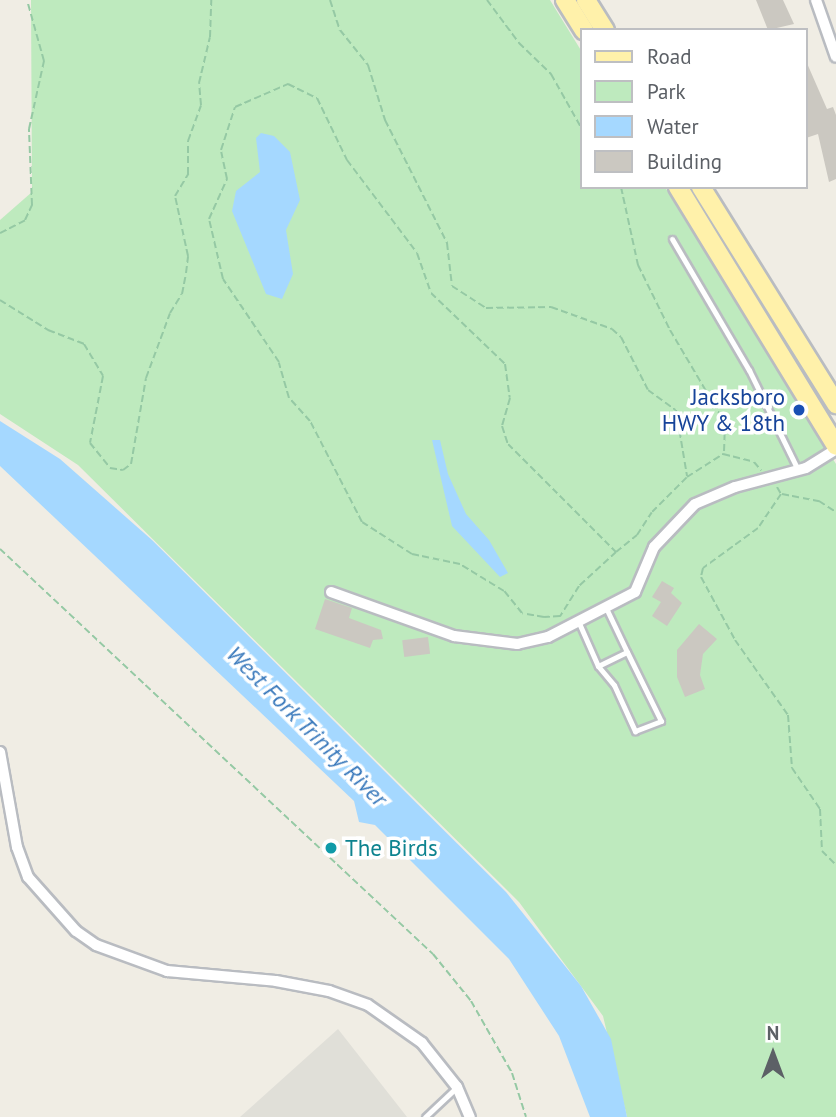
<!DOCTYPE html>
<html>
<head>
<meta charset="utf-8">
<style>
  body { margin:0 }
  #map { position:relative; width:836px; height:1117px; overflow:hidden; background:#f0ede4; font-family:"PT Sans",sans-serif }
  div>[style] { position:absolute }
  .industrial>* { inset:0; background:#e0dfd8 }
  .green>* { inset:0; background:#beeabe }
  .water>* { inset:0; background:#a5d8ff }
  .building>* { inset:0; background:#cbc8c1; transform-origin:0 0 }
  .path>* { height:2px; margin-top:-1px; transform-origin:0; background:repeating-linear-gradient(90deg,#95c9a4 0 7px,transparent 0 10.5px) }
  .roads { filter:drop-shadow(2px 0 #b9bcc1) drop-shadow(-2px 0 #b9bcc1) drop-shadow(0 2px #b9bcc1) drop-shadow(0 -2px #b9bcc1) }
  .service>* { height:5px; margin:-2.5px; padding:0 2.5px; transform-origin:2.5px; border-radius:2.5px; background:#fff }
  .minor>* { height:10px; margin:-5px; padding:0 5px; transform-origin:5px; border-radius:5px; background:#fff }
  .primary>* { height:18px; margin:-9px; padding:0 9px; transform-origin:9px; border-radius:9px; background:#fff1aa }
  .dots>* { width:19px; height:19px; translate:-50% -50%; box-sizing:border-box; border:4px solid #fff; border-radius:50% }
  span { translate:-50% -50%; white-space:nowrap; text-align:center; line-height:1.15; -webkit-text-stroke:7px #fff; paint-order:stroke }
  .transit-label { font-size:23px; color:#164399 }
  .right { translate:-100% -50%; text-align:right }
  .culture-label { font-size:23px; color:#0d838f }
  .left { translate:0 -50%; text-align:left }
  .water-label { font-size:24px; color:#3878bb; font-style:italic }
  .legend { position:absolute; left:580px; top:28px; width:228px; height:161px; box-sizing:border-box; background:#fff; border:2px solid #bebfc2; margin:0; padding:9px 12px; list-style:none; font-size:21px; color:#5c6066 }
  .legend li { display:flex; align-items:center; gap:14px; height:35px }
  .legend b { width:35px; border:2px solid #bebfc2 }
  .north { position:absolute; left:738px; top:1019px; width:70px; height:70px; -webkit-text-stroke:5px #fff; paint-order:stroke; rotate:0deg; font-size:19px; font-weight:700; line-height:28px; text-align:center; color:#5c6066 }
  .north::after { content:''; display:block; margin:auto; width:24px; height:32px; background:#5c6066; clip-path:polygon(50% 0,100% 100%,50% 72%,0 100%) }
</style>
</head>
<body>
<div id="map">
  <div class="industrial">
    <div style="clip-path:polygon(338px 1029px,407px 1117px,240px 1117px)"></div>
  </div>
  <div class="green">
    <div style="clip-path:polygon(31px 0,550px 0,582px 52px,582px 187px,665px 187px,836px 464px,836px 1117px,627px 1117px,603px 1016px,519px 902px,78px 465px,0 414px,0 220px,32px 192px)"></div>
  </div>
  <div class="water">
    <div style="clip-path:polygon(261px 133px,274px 136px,290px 152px,300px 200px,286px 230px,293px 274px,282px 299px,266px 294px,232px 211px,236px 191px,260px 172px,256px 138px)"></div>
    <div style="clip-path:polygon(0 421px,60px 459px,152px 540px,506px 892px,581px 986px,611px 1039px,627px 1117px,590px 1117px,559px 1036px,509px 959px,375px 825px,359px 822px,354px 801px,0 466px)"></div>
    <div style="clip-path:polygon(432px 440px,440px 440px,448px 474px,466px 514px,489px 540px,508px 573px,500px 577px,452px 526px)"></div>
  </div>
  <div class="building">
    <div style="clip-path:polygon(756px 0,783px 0,794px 24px,768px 30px)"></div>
    <div style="clip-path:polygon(806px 61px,827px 109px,833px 107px,836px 115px,836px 179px,829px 182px,818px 134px,806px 138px)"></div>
    <div style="clip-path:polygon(662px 581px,674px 588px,671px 593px,682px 603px,667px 626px,652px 616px,661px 602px,652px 597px)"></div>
    <div style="clip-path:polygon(325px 599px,352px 608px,349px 618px,381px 630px,383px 639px,373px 640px,370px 648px,315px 629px)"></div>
    <div style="clip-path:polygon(699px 624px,717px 639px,703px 654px,700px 675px,705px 689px,685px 697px,677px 677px,677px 650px)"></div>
    <div style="left:428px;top:637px;width:17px;height:26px;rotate:83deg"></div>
  </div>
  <div class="path">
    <div style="left:330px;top:0;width:32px;rotate:72deg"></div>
    <div style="left:340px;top:30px;width:45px;rotate:51.3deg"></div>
    <div style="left:368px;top:65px;width:58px;rotate:72.8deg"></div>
    <div style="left:385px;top:120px;width:138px;rotate:63.2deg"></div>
    <div style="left:447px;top:243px;width:43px;rotate:83.4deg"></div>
    <div style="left:452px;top:286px;width:40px;rotate:32.9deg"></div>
    <div style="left:486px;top:308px;width:65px;rotate:-0.9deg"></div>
    <div style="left:551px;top:307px;width:65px;rotate:19.8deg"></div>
    <div style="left:612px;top:329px;width:12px;rotate:42deg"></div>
    <div style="left:621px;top:337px;width:59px;rotate:63deg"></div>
    <div style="left:648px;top:390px;width:34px;rotate:36deg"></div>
    <div style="left:676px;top:410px;width:67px;rotate:80.5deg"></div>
    <div style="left:487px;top:0;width:54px;rotate:53.3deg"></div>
    <div style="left:519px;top:43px;width:45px;rotate:44.1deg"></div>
    <div style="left:551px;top:74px;width:63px;rotate:60.6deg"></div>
    <div style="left:621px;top:187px;width:80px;rotate:77.7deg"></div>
    <div style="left:638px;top:265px;width:72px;rotate:63.8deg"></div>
    <div style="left:670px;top:330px;width:108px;rotate:59.4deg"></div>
    <div style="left:725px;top:423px;width:30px;rotate:92deg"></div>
    <div style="left:0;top:233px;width:28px;rotate:-27deg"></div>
    <div style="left:25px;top:220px;width:17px;rotate:-65deg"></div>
    <div style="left:32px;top:205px;width:76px;rotate:-92.3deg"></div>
    <div style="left:29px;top:129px;width:70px;rotate:-77.6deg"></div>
    <div style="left:44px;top:61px;width:63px;rotate:-105.6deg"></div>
    <div style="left:0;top:300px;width:57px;rotate:32deg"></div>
    <div style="left:48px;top:330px;width:39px;rotate:21deg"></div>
    <div style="left:84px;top:344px;width:37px;rotate:59deg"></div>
    <div style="left:103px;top:376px;width:68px;rotate:101deg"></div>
    <div style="left:90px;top:443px;width:32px;rotate:51deg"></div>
    <div style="left:110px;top:468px;width:13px;rotate:9deg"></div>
    <div style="left:123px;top:470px;width:10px;rotate:-37deg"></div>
    <div style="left:131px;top:464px;width:87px;rotate:-80.1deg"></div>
    <div style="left:146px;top:378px;width:69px;rotate:-69.7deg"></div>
    <div style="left:170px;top:313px;width:22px;rotate:-58deg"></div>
    <div style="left:182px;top:294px;width:21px;rotate:-79deg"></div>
    <div style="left:186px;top:273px;width:17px;rotate:-83deg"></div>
    <div style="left:188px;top:256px;width:61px;rotate:-102.2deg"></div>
    <div style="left:175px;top:196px;width:26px;rotate:-59deg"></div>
    <div style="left:188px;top:174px;width:33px;rotate:-90deg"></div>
    <div style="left:188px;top:141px;width:38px;rotate:-70deg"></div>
    <div style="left:201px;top:105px;width:22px;rotate:-95deg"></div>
    <div style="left:199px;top:83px;width:47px;rotate:-76.6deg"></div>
    <div style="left:210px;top:37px;width:37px;rotate:-88deg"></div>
    <div style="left:777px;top:487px;width:8px;rotate:60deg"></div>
    <div style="left:781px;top:494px;width:41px;rotate:124.1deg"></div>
    <div style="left:758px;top:528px;width:68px;rotate:144deg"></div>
    <div style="left:703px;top:568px;width:9px;rotate:103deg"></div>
    <div style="left:701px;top:577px;width:72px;rotate:61.6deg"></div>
    <div style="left:735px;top:640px;width:92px;rotate:54.8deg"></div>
    <div style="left:788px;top:715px;width:53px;rotate:85.7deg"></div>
    <div style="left:792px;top:768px;width:50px;rotate:55.7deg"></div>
    <div style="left:820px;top:809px;width:42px;rotate:87.3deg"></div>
    <div style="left:822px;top:851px;width:20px;rotate:45deg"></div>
    <div style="left:782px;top:494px;width:38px;rotate:11deg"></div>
    <div style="left:819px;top:501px;width:20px;rotate:33deg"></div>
    <div style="left:0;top:549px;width:593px;rotate:43.09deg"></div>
    <div style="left:433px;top:954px;width:60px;rotate:51deg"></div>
    <div style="left:471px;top:1001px;width:83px;rotate:60.3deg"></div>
    <div style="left:512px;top:1073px;width:46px;rotate:72.3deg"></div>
    <div style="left:616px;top:552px;width:50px;rotate:137.4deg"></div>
    <div style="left:579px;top:586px;width:36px;rotate:122deg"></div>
    <div style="left:560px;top:616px;width:16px;rotate:176deg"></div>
    <div style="left:544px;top:617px;width:22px;rotate:-170deg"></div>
    <div style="left:522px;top:613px;width:28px;rotate:-129deg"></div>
    <div style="left:504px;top:591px;width:52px;rotate:-148.5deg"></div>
    <div style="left:460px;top:564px;width:49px;rotate:-168.2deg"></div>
    <div style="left:412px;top:554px;width:59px;rotate:-147.4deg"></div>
    <div style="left:362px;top:522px;width:114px;rotate:-117.2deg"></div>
    <div style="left:310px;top:421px;width:31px;rotate:-132deg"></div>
    <div style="left:289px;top:398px;width:37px;rotate:-106deg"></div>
    <div style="left:279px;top:362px;width:100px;rotate:-124deg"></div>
    <div style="left:223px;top:279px;width:62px;rotate:-103.1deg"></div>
    <div style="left:209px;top:219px;width:44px;rotate:-65.8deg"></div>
    <div style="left:227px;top:179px;width:30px;rotate:-102deg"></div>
    <div style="left:221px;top:150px;width:45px;rotate:-72deg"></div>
    <div style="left:235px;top:107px;width:58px;rotate:-23.5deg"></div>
    <div style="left:288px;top:84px;width:32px;rotate:26deg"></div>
    <div style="left:317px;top:98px;width:69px;rotate:64.2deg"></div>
    <div style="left:347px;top:160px;width:116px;rotate:53deg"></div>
    <div style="left:417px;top:253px;width:42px;rotate:70.7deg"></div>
    <div style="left:431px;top:293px;width:103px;rotate:43.8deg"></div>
    <div style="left:505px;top:364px;width:34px;rotate:82deg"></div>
    <div style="left:510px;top:398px;width:29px;rotate:106deg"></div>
    <div style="left:502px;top:426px;width:19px;rotate:72deg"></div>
    <div style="left:508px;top:444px;width:153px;rotate:45deg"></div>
    <div style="left:616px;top:552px;width:27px;rotate:-39deg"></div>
    <div style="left:637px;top:535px;width:27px;rotate:-57deg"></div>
    <div style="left:652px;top:512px;width:49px;rotate:-45deg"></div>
    <div style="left:687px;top:477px;width:43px;rotate:-32.6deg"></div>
    <div style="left:723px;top:454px;width:32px;rotate:14deg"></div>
    <div style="left:754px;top:462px;width:11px;rotate:49deg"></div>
  </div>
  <div class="roads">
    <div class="service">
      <div style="left:672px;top:239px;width:152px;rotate:59.6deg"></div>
      <div style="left:749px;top:370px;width:111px;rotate:63.9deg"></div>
      <div style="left:579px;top:623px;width:47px;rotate:66.2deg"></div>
      <div style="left:598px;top:666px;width:32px;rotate:-26deg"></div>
      <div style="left:627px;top:652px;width:49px;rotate:-115.5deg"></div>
      <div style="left:598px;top:666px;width:25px;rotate:50deg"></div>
      <div style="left:614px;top:685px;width:51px;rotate:65.5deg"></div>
      <div style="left:635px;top:731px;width:28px;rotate:-21deg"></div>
      <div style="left:661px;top:721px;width:77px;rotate:-116.2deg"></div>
      <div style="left:425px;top:1117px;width:44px;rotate:-43.2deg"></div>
    </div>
    <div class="minor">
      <div style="left:816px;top:0;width:60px;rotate:70.7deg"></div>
      <div style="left:331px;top:592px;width:131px;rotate:19.7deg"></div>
      <div style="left:454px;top:636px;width:64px;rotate:7.2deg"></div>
      <div style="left:517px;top:644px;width:32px;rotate:-13deg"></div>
      <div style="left:548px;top:637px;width:98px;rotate:-27.3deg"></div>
      <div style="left:635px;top:592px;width:49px;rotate:-67.1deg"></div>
      <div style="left:654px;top:547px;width:59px;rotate:-46.4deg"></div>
      <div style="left:695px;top:504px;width:43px;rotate:-23deg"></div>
      <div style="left:735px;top:487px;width:73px;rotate:-15deg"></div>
      <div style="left:806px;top:468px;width:36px;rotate:-32deg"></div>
      <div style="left:0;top:752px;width:97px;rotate:79.9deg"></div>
      <div style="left:17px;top:847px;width:32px;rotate:70deg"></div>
      <div style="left:28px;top:877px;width:72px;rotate:48.4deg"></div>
      <div style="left:76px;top:931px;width:24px;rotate:35deg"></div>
      <div style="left:96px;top:945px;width:76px;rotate:20.1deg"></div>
      <div style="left:167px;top:971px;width:109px;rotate:5.2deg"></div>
      <div style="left:276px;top:981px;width:54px;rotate:10.7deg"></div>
      <div style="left:329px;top:991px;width:41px;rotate:19.7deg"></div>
      <div style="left:368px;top:1005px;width:66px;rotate:35.1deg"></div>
      <div style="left:422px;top:1043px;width:56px;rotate:51.5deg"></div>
      <div style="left:457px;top:1087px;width:33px;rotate:67deg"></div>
    </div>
    <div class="primary">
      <div style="left:565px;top:0;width:36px;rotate:58deg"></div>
      <div style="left:586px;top:0;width:36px;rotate:58deg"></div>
      <div style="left:678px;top:187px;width:303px;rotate:58.6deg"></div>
      <div style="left:701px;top:187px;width:256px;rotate:58.1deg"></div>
    </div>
  </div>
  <div class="dots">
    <div style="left:799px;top:410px;background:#1a4fb4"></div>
    <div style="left:331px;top:848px;background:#0f9aa8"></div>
  </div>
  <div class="transit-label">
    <span class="right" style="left:785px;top:410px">Jacksboro<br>HWY &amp; 18th</span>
  </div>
  <div class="culture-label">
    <span class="left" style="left:345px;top:848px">The Birds</span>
  </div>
  <div class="water-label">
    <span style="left:307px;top:726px;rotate:45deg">West Fork Trinity River</span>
  </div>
  <ul class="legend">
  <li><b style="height:9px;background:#fff1aa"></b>Road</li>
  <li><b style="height:19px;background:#beeabe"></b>Park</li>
  <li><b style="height:19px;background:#a5d8ff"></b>Water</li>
  <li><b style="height:19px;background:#cbc8c1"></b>Building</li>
  </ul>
  <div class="north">N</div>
</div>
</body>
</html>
